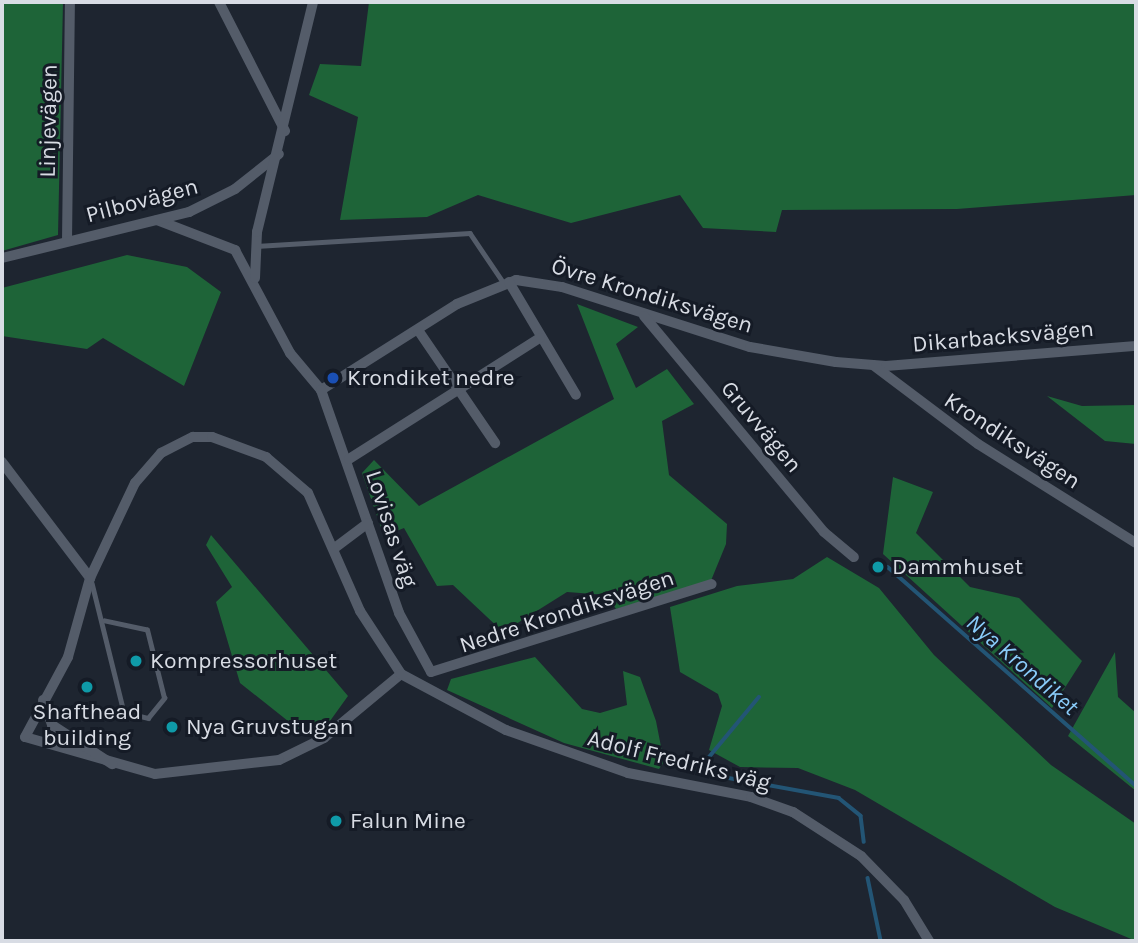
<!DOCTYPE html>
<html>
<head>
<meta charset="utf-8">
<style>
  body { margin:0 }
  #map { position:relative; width:1138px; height:943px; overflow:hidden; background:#1e2530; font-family:Karla,sans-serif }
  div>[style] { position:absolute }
  .forest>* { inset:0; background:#1e6438 }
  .stream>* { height:3.5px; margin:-1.75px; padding:0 1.75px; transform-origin:1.75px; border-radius:1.75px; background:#235575 }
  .service>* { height:4.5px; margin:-2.25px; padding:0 2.25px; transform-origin:2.25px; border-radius:2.25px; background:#545c69 }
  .minor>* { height:10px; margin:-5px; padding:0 5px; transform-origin:5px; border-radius:5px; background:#545c69 }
  .dots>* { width:19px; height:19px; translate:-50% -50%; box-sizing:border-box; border:4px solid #151b26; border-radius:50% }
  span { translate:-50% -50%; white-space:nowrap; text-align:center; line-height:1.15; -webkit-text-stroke:6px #151b26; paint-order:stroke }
  .street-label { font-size:23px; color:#d8dce4 }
  .poi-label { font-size:23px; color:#d8dce4 }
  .left { translate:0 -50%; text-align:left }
  .water-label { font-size:24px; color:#89cbf9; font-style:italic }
  .frame { position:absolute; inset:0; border:4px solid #d8dce4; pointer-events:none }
</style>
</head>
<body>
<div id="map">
  <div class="forest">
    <div style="clip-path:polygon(2px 2px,63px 2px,58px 235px,2px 251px)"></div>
    <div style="clip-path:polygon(369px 2px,1136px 2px,1136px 195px,957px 209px,782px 210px,776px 232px,703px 228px,680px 195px,571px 223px,478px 195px,427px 217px,340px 220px,358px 117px,309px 95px,320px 64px,361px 66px)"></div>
    <div style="clip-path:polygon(127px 255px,187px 267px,221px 292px,184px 386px,103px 338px,87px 349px,2px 336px,2px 288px)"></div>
    <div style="clip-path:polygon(577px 304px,638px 327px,616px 344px,636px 388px,667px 369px,694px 404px,662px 421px,669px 475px,727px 524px,726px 544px,710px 583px,616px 609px,607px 595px,567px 592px,503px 632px,453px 585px,437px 586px,404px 528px,384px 536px,362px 473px,374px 460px,419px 506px,614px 399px)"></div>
    <div style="clip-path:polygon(1047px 396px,1082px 406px,1136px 405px,1136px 444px,1105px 441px)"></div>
    <div style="clip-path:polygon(893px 477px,933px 492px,916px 533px,970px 587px,1019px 598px,1082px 661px,1052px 708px,883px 554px)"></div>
    <div style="clip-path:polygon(211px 535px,348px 696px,330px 721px,298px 729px,240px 683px,216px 602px,232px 587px,206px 545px)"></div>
    <div style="clip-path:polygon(827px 557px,879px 588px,934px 655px,1051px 765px,1136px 824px,1136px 941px,1055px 907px,855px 790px,798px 768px,740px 767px,709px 750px,722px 706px,718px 694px,680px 672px,670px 607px,737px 586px,793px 579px)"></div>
    <div style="clip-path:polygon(1115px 652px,1118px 697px,1136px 713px,1136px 791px,1068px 736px)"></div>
    <div style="clip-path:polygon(535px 657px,582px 709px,600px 713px,627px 705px,623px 671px,640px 677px,656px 721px,664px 762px,659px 769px,564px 743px,447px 690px,451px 679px)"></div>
  </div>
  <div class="stream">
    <div style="left:888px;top:567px;width:331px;rotate:41.4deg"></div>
    <div style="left:700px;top:768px;width:92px;rotate:-50.3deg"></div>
    <div style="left:707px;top:774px;width:134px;rotate:10.3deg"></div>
    <div style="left:839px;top:798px;width:28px;rotate:39deg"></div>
    <div style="left:861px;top:816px;width:26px;rotate:83deg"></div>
    <div style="left:868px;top:878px;width:64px;rotate:78.3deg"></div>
  </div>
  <div class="service">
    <div style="left:256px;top:246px;width:214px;rotate:-3.5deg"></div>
    <div style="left:470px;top:233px;width:59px;rotate:56deg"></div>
    <div style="left:92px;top:583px;width:133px;rotate:76.1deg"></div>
    <div style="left:124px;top:712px;width:25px;rotate:14deg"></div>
    <div style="left:148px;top:718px;width:26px;rotate:-51deg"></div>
    <div style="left:164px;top:698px;width:70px;rotate:-104deg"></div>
    <div style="left:147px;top:630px;width:43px;rotate:-167.9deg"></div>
  </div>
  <div class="minor">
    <div style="left:219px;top:2px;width:145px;rotate:62.9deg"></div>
    <div style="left:157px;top:220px;width:84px;rotate:21deg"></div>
    <div style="left:235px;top:250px;width:117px;rotate:61.9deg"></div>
    <div style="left:290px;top:353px;width:48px;rotate:50deg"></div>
    <div style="left:321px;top:390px;width:161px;rotate:-32.3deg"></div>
    <div style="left:457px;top:304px;width:64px;rotate:-22.1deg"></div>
    <div style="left:516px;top:280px;width:47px;rotate:8.7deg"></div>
    <div style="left:562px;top:287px;width:197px;rotate:17.7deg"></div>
    <div style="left:750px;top:347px;width:87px;rotate:9.9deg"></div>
    <div style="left:836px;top:362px;width:50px;rotate:4.6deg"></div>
    <div style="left:886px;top:366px;width:251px;rotate:-4.6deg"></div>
    <div style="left:67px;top:241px;width:239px;rotate:-89.3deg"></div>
    <div style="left:2px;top:258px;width:193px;rotate:-13.8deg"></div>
    <div style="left:189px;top:212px;width:51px;rotate:-26.6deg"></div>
    <div style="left:235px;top:189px;width:56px;rotate:-38.5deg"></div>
    <div style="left:255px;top:278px;width:46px;rotate:-87.5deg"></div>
    <div style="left:257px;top:232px;width:237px;rotate:-76.3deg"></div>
    <div style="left:509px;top:282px;width:131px;rotate:59.3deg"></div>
    <div style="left:644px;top:316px;width:281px;rotate:50.2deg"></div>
    <div style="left:824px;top:532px;width:39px;rotate:40deg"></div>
    <div style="left:418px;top:330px;width:137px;rotate:55.7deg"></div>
    <div style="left:873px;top:365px;width:131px;rotate:37deg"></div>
    <div style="left:978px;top:444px;width:186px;rotate:32.1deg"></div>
    <div style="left:321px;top:390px;width:236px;rotate:70.7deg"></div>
    <div style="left:399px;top:613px;width:67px;rotate:61.5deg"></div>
    <div style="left:431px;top:672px;width:294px;rotate:-17.4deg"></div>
    <div style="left:349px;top:459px;width:226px;rotate:-32.4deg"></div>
    <div style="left:2px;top:462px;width:146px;rotate:52.8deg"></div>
    <div style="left:336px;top:547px;width:40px;rotate:-37deg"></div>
    <div style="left:401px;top:674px;width:100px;rotate:140.3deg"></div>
    <div style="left:324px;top:738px;width:50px;rotate:153.9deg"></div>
    <div style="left:279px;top:760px;width:125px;rotate:173.6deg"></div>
    <div style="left:155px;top:774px;width:135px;rotate:-164.1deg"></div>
    <div style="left:25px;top:737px;width:91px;rotate:-61.7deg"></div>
    <div style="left:68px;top:657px;width:82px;rotate:-74.4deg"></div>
    <div style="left:90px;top:578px;width:105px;rotate:-64.7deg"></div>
    <div style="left:135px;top:483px;width:40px;rotate:-49deg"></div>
    <div style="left:161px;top:453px;width:36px;rotate:-27deg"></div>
    <div style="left:193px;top:437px;width:19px"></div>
    <div style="left:212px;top:437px;width:58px;rotate:20.3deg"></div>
    <div style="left:266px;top:457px;width:55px;rotate:40.6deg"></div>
    <div style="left:308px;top:493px;width:129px;rotate:66.2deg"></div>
    <div style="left:360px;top:611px;width:75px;rotate:56.9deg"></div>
    <div style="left:401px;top:674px;width:119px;rotate:28.1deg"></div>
    <div style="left:506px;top:730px;width:129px;rotate:19.4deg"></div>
    <div style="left:628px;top:773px;width:125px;rotate:11deg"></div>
    <div style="left:751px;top:797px;width:45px;rotate:19.7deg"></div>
    <div style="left:793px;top:812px;width:81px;rotate:32.9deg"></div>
    <div style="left:861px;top:856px;width:62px;rotate:45.7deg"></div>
    <div style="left:904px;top:900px;width:48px;rotate:58.6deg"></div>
    <div style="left:43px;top:700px;width:27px;rotate:70deg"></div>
    <div style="left:52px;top:725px;width:72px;rotate:33deg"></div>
  </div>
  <div class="dots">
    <div style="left:333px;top:378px;background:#1a4fb4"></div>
    <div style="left:878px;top:567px;background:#0f9aa8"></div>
    <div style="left:136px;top:661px;background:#0f9aa8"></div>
    <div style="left:87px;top:687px;background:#0f9aa8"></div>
    <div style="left:172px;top:727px;background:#0f9aa8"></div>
    <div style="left:336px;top:821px;background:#0f9aa8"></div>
  </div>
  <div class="street-label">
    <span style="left:49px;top:121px;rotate:-89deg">Linjevägen</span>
    <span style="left:142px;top:201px;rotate:-15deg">Pilbovägen</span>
    <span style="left:652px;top:296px;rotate:17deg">Övre Krondiksvägen</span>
    <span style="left:1003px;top:337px;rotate:-5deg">Dikarbacksvägen</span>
    <span style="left:761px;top:427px;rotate:50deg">Gruvvägen</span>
    <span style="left:1012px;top:441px;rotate:33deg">Krondiksvägen</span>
    <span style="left:391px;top:529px;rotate:72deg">Lovisas väg</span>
    <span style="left:567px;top:612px;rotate:-18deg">Nedre Krondiksvägen</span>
    <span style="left:679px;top:761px;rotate:14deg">Adolf Fredriks väg</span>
  </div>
  <div class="poi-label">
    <span class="left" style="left:347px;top:378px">Krondiket nedre</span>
    <span class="left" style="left:892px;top:567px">Dammhuset</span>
    <span class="left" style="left:150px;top:661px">Kompressorhuset</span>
    <span style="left:87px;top:725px">Shafthead<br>building</span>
    <span class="left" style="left:186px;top:727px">Nya Gruvstugan</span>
    <span class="left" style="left:350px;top:821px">Falun Mine</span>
  </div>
  <div class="water-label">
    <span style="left:1022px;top:665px;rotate:41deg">Nya Krondiket</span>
  </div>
  <div class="frame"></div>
</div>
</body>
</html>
